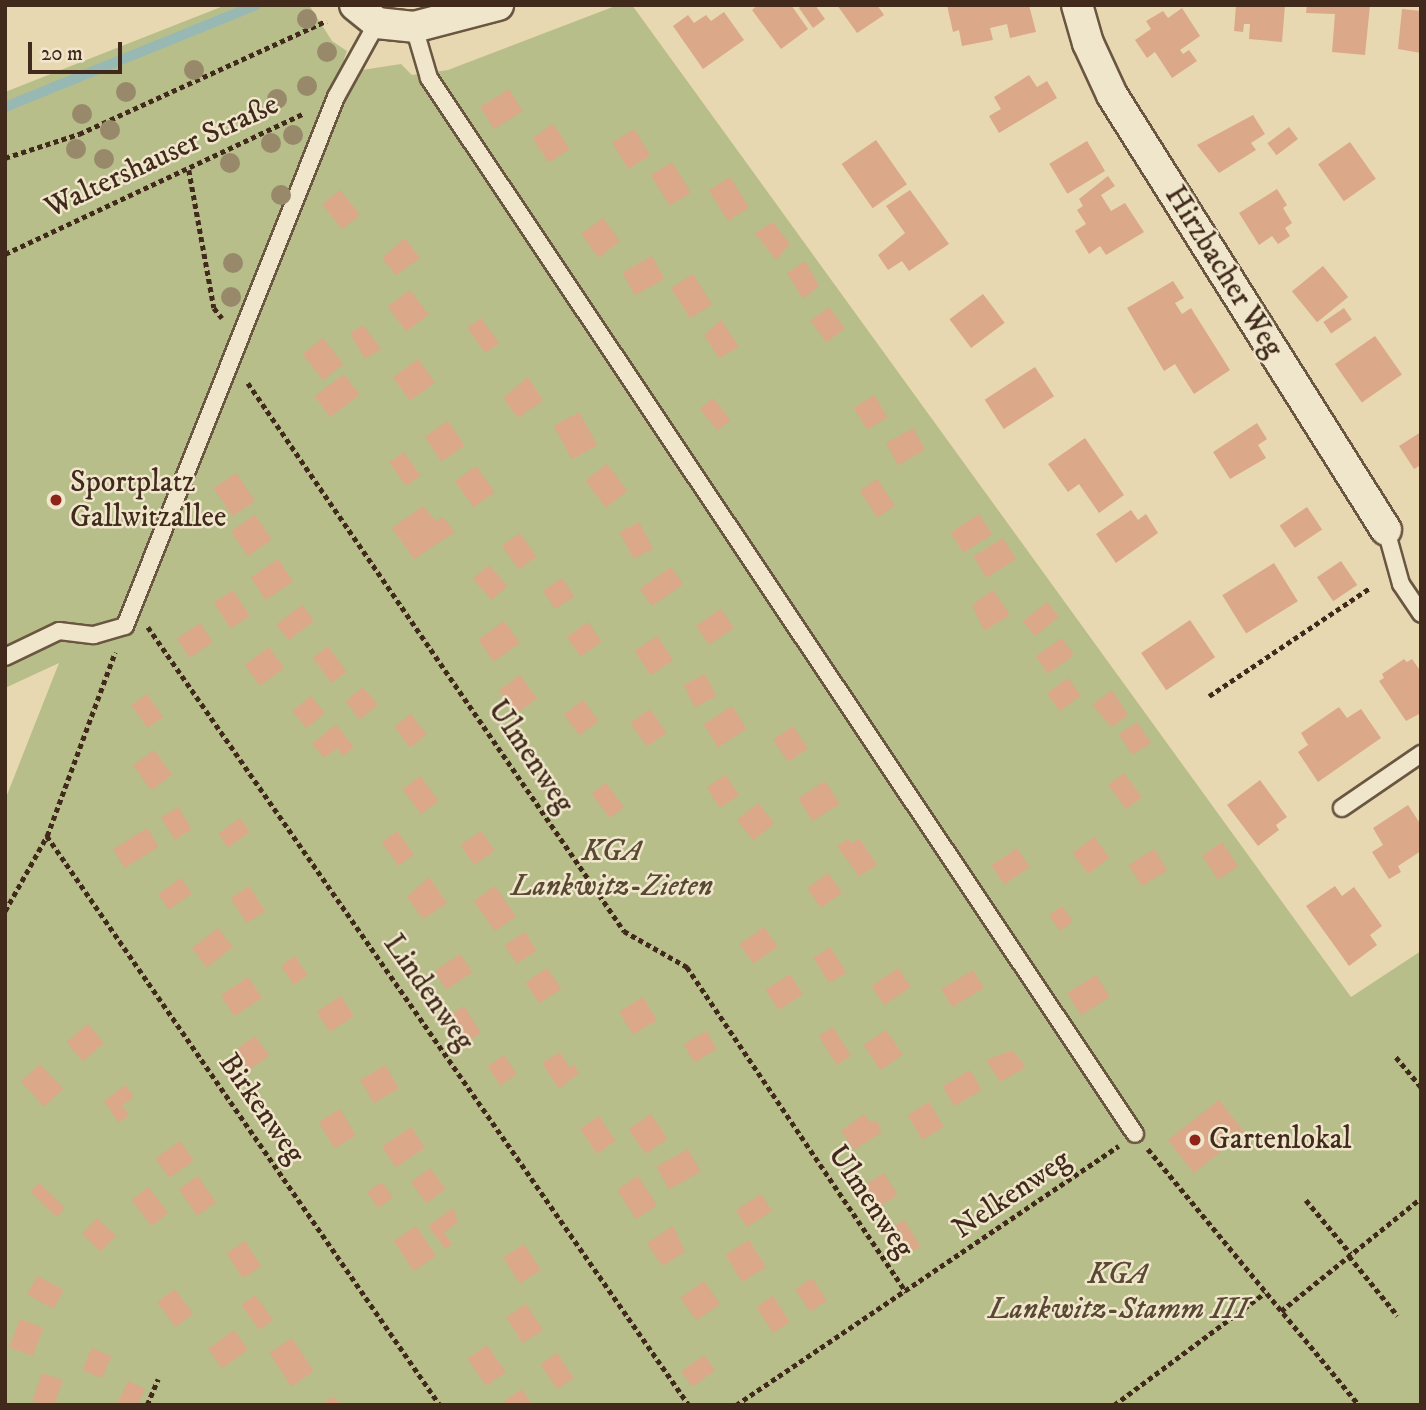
<!DOCTYPE html>
<html>
<head>
<meta charset="utf-8">
<style>
  body { margin:0 }
  #map { position:relative; width:1426px; height:1410px; overflow:hidden; background:#e7d8b1; font-family:"IM FELL DW Pica",serif }
  div>[style] { position:absolute }
  .green>* { inset:0; background:#b8be89 }
  .stream>* { height:10px; margin:-5px; padding:0 5px; transform-origin:5px; border-radius:5px; background:#98b8b4 }
  .building>* { inset:0; background:#dba889; transform-origin:0 0 }
  .path>* { height:4.5px; margin-top:-2.25px; transform-origin:0; background:repeating-linear-gradient(90deg,#412a1c 0 5px,transparent 0 8.5px) }
  .roads { filter:drop-shadow(2px 0 #6a5641) drop-shadow(-2px 0 #6a5641) drop-shadow(0 2px #6a5641) drop-shadow(0 -2px #6a5641) }
  .service>* { height:16px; margin:-8px; padding:0 8px; transform-origin:8px; border-radius:8px; background:#efe6cc }
  .minor>* { height:30px; margin:-15px; padding:0 15px; transform-origin:15px; border-radius:15px; background:#efe6cc }
  .trees>* { width:20px; height:20px; margin:-10px; border-radius:50%; background:#99896b }
  .dots>* { width:19px; height:19px; translate:-50% -50%; box-sizing:border-box; border:4px solid #efe6cc; border-radius:50% }
  span { translate:-50% -50%; white-space:nowrap; text-align:center; line-height:1.15; -webkit-text-stroke:5px #efe6cc; paint-order:stroke }
  .street-label { font-size:30px; color:#412a1c }
  .poi-label { font-size:30px; color:#412a1c }
  .left { translate:0 -50%; text-align:left }
  .park-label { font-size:30px; color:#594832; font-style:italic }
  .frame { position:absolute; inset:0; border:7px solid #412a1c; pointer-events:none }
  .scale { position:absolute; left:28px; top:42px; width:94px; height:32px; box-sizing:border-box; border:4px solid #412a1c; border-top:0; padding-left:9px; font-size:21px; line-height:24px; white-space:nowrap; color:#412a1c; -webkit-text-stroke:5px #efe6cc; paint-order:stroke }
</style>
</head>
<body>
<div id="map">
  <div class="green">
    <div style="clip-path:polygon(226px 5px,309px 5px,332px 41px,347px 51px,344px 59px,358px 80px,362px 70px,401px 64px,412px 75px,448px 70px,618px 5px,632px 5px,1351px 997px,1421px 951px,1421px 1405px,5px 1405px,5px 800px,59px 663px,5px 688px,5px 92px)"></div>
  </div>
  <div class="stream">
    <div style="left:5px;top:107px;width:271px;rotate:-22.1deg"></div>
  </div>
  <div class="building">
    <div style="clip-path:polygon(758px 5px,791px 5px,808px 29px,781px 49px,752px 10px)"></div>
    <div style="clip-path:polygon(802px 5px,815px 5px,825px 19px,813px 28px,799px 8px)"></div>
    <div style="clip-path:polygon(837px 5px,877px 5px,884px 15px,857px 33px)"></div>
    <div style="clip-path:polygon(947px 5px,1029px 5px,1036px 32px,1010px 38px,1007px 24px,990px 28px,993px 40px,962px 46px,959px 30px,953px 32px)"></div>
    <div style="clip-path:polygon(1236px 5px,1285px 5px,1282px 42px,1249px 39px,1250px 24px,1244px 24px,1243px 32px,1234px 31px)"></div>
    <div style="clip-path:polygon(1307px 5px,1370px 5px,1365px 55px,1332px 52px,1335px 14px,1306px 13px)"></div>
    <div style="clip-path:polygon(1182px 8px,1200px 36px,1180px 50px,1183px 54px,1189px 50px,1197px 61px,1172px 78px,1155px 52px,1147px 58px,1135px 40px,1151px 29px,1146px 21px,1163px 11px,1168px 18px)"></div>
    <div style="clip-path:polygon(1402px 9px,1421px 11px,1421px 53px,1398px 49px)"></div>
    <div style="clip-path:polygon(724px 12px,744px 40px,703px 69px,673px 26px,688px 15px,694px 23px,706px 15px,711px 21px)"></div>
    <div style="clip-path:polygon(1029px 75px,1037px 87px,1047px 81px,1057px 98px,999px 133px,989px 116px,1001px 109px,994px 97px)"></div>
    <div style="left:509px;top:89px;width:26px;height:34px;rotate:58deg"></div>
    <div style="clip-path:polygon(1253px 115px,1265px 134px,1251px 143px,1256px 150px,1219px 173px,1197px 145px)"></div>
    <div style="left:553px;top:124px;width:30px;height:25px;rotate:56deg"></div>
    <div style="left:1289px;top:127px;width:15px;height:27px;rotate:53deg"></div>
    <div style="left:634px;top:129px;width:31px;height:26px;rotate:58deg"></div>
    <div style="left:876px;top:140px;width:54px;height:42px;rotate:55deg"></div>
    <div style="left:1087px;top:141px;width:35px;height:44px;rotate:59deg"></div>
    <div style="left:1350px;top:142px;width:45px;height:39px;rotate:55deg"></div>
    <div style="left:672px;top:162px;width:36px;height:25px;rotate:58deg"></div>
    <div style="clip-path:polygon(1108px 176px,1115px 186px,1101px 195px,1111px 211px,1125px 203px,1144px 232px,1106px 255px,1100px 246px,1089px 254px,1075px 231px,1086px 224px,1077px 210px,1083px 206px,1079px 199px)"></div>
    <div style="left:730px;top:177px;width:36px;height:25px;rotate:58deg"></div>
    <div style="clip-path:polygon(1277px 189px,1287px 205px,1283px 208px,1292px 223px,1285px 228px,1290px 236px,1278px 244px,1272px 236px,1259px 245px,1239px 213px)"></div>
    <div style="left:340px;top:190px;width:32px;height:23px;rotate:51deg"></div>
    <div style="clip-path:polygon(910px 190px,949px 244px,909px 271px,902px 261px,888px 270px,878px 255px,905px 233px,886px 206px)"></div>
    <div style="left:603px;top:218px;width:29px;height:27px;rotate:54deg"></div>
    <div style="clip-path:polygon(773px 222px,790px 244px,776px 260px,755px 233px)"></div>
    <div style="clip-path:polygon(405px 238px,420px 258px,396px 275px,382px 258px)"></div>
    <div style="left:652px;top:256px;width:26px;height:34px;rotate:61deg"></div>
    <div style="clip-path:polygon(805px 261px,819px 286px,803px 299px,787px 273px)"></div>
    <div style="left:1323px;top:266px;width:40px;height:40px;rotate:51deg"></div>
    <div style="left:693px;top:274px;width:36px;height:26px;rotate:58deg"></div>
    <div style="clip-path:polygon(1173px 281px,1184px 298px,1175px 303px,1182px 314px,1191px 308px,1230px 370px,1194px 394px,1175px 364px,1164px 371px,1127px 308px)"></div>
    <div style="left:410px;top:290px;width:31px;height:28px;rotate:53deg"></div>
    <div style="left:983px;top:294px;width:36px;height:42px;rotate:53deg"></div>
    <div style="left:829px;top:307px;width:27px;height:23px;rotate:54deg"></div>
    <div style="left:1344px;top:308px;width:14px;height:25px;rotate:56deg"></div>
    <div style="left:481px;top:318px;width:31px;height:17px;rotate:54deg"></div>
    <div style="clip-path:polygon(721px 320px,739px 347px,719px 358px,704px 335px)"></div>
    <div style="clip-path:polygon(363px 325px,381px 349px,365px 359px,350px 333px)"></div>
    <div style="left:1375px;top:336px;width:47px;height:49px;rotate:55deg"></div>
    <div style="left:323px;top:338px;width:33px;height:26px;rotate:52deg"></div>
    <div style="left:418px;top:359px;width:29px;height:31px;rotate:54deg"></div>
    <div style="left:1035px;top:367px;width:35px;height:60px;rotate:57deg"></div>
    <div style="left:344px;top:374px;width:26px;height:37px;rotate:53deg"></div>
    <div style="clip-path:polygon(528px 377px,543px 400px,518px 418px,503px 398px)"></div>
    <div style="left:874px;top:395px;width:26px;height:24px;rotate:58deg"></div>
    <div style="left:713px;top:398px;width:28px;height:17px;rotate:51deg"></div>
    <div style="left:579px;top:412px;width:38px;height:29px;rotate:61deg"></div>
    <div style="left:448px;top:421px;width:30px;height:28px;rotate:56deg"></div>
    <div style="clip-path:polygon(1257px 423px,1267px 439px,1258px 445px,1266px 458px,1230px 479px,1213px 452px)"></div>
    <div style="left:913px;top:428px;width:25px;height:31px;rotate:61deg"></div>
    <div style="clip-path:polygon(1421px 432px,1421px 465px,1414px 469px,1399px 446px)"></div>
    <div style="clip-path:polygon(1085px 438px,1124px 495px,1099px 513px,1079px 484px,1068px 492px,1048px 464px)"></div>
    <div style="left:404px;top:452px;width:29px;height:18px;rotate:55deg"></div>
    <div style="left:607px;top:464px;width:34px;height:27px;rotate:53deg"></div>
    <div style="left:476px;top:466px;width:32px;height:26px;rotate:54deg"></div>
    <div style="left:236px;top:473px;width:34px;height:27px;rotate:56deg"></div>
    <div style="left:877px;top:479px;width:32px;height:21px;rotate:56deg"></div>
    <div style="clip-path:polygon(423px 506px,436px 521px,443px 517px,455px 532px,414px 559px,392px 528px)"></div>
    <div style="left:1307px;top:507px;width:27px;height:33px;rotate:56deg"></div>
    <div style="clip-path:polygon(1131px 510px,1138px 520px,1146px 514px,1158px 533px,1116px 563px,1096px 534px)"></div>
    <div style="left:979px;top:514px;width:24px;height:34px;rotate:57deg"></div>
    <div style="left:255px;top:515px;width:30px;height:29px;rotate:56deg"></div>
    <div style="left:639px;top:522px;width:30px;height:22px;rotate:62deg"></div>
    <div style="left:520px;top:533px;width:29px;height:22px;rotate:55deg"></div>
    <div style="left:1003px;top:538px;width:25px;height:35px;rotate:58deg"></div>
    <div style="left:278px;top:559px;width:27px;height:33px;rotate:56deg"></div>
    <div style="left:1341px;top:561px;width:29px;height:29px;rotate:56deg"></div>
    <div style="left:1274px;top:563px;width:45px;height:61px;rotate:58deg"></div>
    <div style="left:489px;top:565px;width:28px;height:21px;rotate:49deg"></div>
    <div style="left:671px;top:567px;width:21px;height:38px;rotate:55deg"></div>
    <div style="left:562px;top:578px;width:22px;height:23px;rotate:56deg"></div>
    <div style="left:233px;top:590px;width:31px;height:23px;rotate:57deg"></div>
    <div style="clip-path:polygon(993px 590px,1010px 615px,984px 631px,972px 605px)"></div>
    <div style="left:1047px;top:602px;width:19px;height:31px;rotate:51deg"></div>
    <div style="left:302px;top:605px;width:20px;height:32px;rotate:53deg"></div>
    <div style="left:721px;top:609px;width:23px;height:30px;rotate:56deg"></div>
    <div style="left:1190px;top:620px;width:45px;height:59px;rotate:56deg"></div>
    <div style="left:504px;top:621px;width:27px;height:32px;rotate:54deg"></div>
    <div style="left:588px;top:622px;width:24px;height:26px;rotate:55deg"></div>
    <div style="left:200px;top:623px;width:23px;height:28px;rotate:56deg"></div>
    <div style="left:657px;top:636px;width:29px;height:27px;rotate:56deg"></div>
    <div style="left:1062px;top:638px;width:21px;height:32px;rotate:55deg"></div>
    <div style="left:328px;top:646px;width:32px;height:19px;rotate:54deg"></div>
    <div style="left:269px;top:647px;width:26px;height:30px;rotate:54deg"></div>
    <div style="clip-path:polygon(1404px 659px,1407px 662px,1412px 659px,1421px 672px,1421px 713px,1406px 721px,1379px 681px,1384px 678px,1382px 674px)"></div>
    <div style="left:705px;top:674px;width:25px;height:24px;rotate:63deg"></div>
    <div style="left:520px;top:675px;width:29px;height:26px;rotate:54deg"></div>
    <div style="left:1068px;top:678px;width:22px;height:26px;rotate:54deg"></div>
    <div style="left:363px;top:687px;width:23px;height:23px;rotate:50deg"></div>
    <div style="clip-path:polygon(1112px 690px,1128px 715px,1112px 727px,1092px 705px)"></div>
    <div style="left:147px;top:694px;width:28px;height:19px;rotate:55deg"></div>
    <div style="left:311px;top:696px;width:22px;height:24px;rotate:51deg"></div>
    <div style="left:583px;top:700px;width:26px;height:24px;rotate:53deg"></div>
    <div style="left:732px;top:706px;width:27px;height:34px;rotate:57deg"></div>
    <div style="clip-path:polygon(1339px 707px,1347px 718px,1361px 709px,1381px 738px,1318px 782px,1298px 752px,1308px 745px,1301px 733px)"></div>
    <div style="left:650px;top:709px;width:29px;height:24px;rotate:55deg"></div>
    <div style="left:411px;top:714px;width:26px;height:21px;rotate:53deg"></div>
    <div style="left:1137px;top:722px;width:25px;height:22px;rotate:56deg"></div>
    <div style="clip-path:polygon(336px 724px,354px 747px,343px 756px,337px 748px,324px 758px,312px 744px)"></div>
    <div style="left:793px;top:726px;width:27px;height:24px;rotate:56deg"></div>
    <div style="left:154px;top:750px;width:31px;height:26px;rotate:54deg"></div>
    <div style="left:1124px;top:773px;width:30px;height:20px;rotate:53deg"></div>
    <div style="left:726px;top:775px;width:24px;height:23px;rotate:57deg"></div>
    <div style="left:420px;top:776px;width:31px;height:22px;rotate:53deg"></div>
    <div style="clip-path:polygon(1260px 780px,1287px 817px,1276px 825px,1279px 830px,1258px 846px,1227px 805px)"></div>
    <div style="left:825px;top:781px;width:27px;height:32px;rotate:57deg"></div>
    <div style="left:606px;top:783px;width:30px;height:18px;rotate:53deg"></div>
    <div style="left:758px;top:803px;width:26px;height:27px;rotate:51deg"></div>
    <div style="clip-path:polygon(1408px 805px,1421px 825px,1421px 851px,1398px 866px,1401px 872px,1389px 879px,1372px 852px,1383px 845px,1373px 828px)"></div>
    <div style="left:178px;top:807px;width:26px;height:20px;rotate:58deg"></div>
    <div style="left:240px;top:818px;width:17px;height:27px;rotate:54deg"></div>
    <div style="left:147px;top:828px;width:22px;height:40px;rotate:58deg"></div>
    <div style="left:397px;top:831px;width:29px;height:19px;rotate:54deg"></div>
    <div style="left:481px;top:831px;width:24px;height:25px;rotate:55deg"></div>
    <div style="left:1094px;top:837px;width:26px;height:27px;rotate:53deg"></div>
    <div style="clip-path:polygon(848px 839px,852px 843px,860px 839px,877px 865px,859px 876px,837px 846px)"></div>
    <div style="left:1222px;top:842px;width:29px;height:24px;rotate:56deg"></div>
    <div style="left:1017px;top:848px;width:23px;height:31px;rotate:56deg"></div>
    <div style="left:1154px;top:849px;width:25px;height:30px;rotate:58deg"></div>
    <div style="left:828px;top:873px;width:24px;height:26px;rotate:54deg"></div>
    <div style="clip-path:polygon(429px 877px,447px 903px,423px 919px,407px 897px)"></div>
    <div style="left:181px;top:878px;width:19px;height:28px;rotate:55deg"></div>
    <div style="left:249px;top:886px;width:30px;height:22px;rotate:57deg"></div>
    <div style="left:495px;top:886px;width:37px;height:26px;rotate:55deg"></div>
    <div style="clip-path:polygon(1335px 886px,1342px 896px,1354px 887px,1382px 926px,1370px 935px,1377px 945px,1349px 966px,1306px 906px)"></div>
    <div style="left:1062px;top:906px;width:19px;height:16px;rotate:55deg"></div>
    <div style="left:764px;top:927px;width:24px;height:30px;rotate:55deg"></div>
    <div style="left:218px;top:928px;width:24px;height:33px;rotate:52deg"></div>
    <div style="left:525px;top:932px;width:22px;height:24px;rotate:58deg"></div>
    <div style="left:830px;top:947px;width:30px;height:20px;rotate:57deg"></div>
    <div style="left:460px;top:954px;width:22px;height:31px;rotate:56deg"></div>
    <div style="left:295px;top:956px;width:23px;height:17px;rotate:56deg"></div>
    <div style="left:547px;top:968px;width:25px;height:26px;rotate:56deg"></div>
    <div style="left:898px;top:968px;width:23px;height:32px;rotate:56deg"></div>
    <div style="left:973px;top:970px;width:21px;height:37px;rotate:59deg"></div>
    <div style="left:790px;top:974px;width:24px;height:29px;rotate:57deg"></div>
    <div style="left:1096px;top:975px;width:26px;height:34px;rotate:58deg"></div>
    <div style="left:248px;top:977px;width:25px;height:33px;rotate:56deg"></div>
    <div style="left:341px;top:996px;width:24px;height:29px;rotate:57deg"></div>
    <div style="left:643px;top:997px;width:27px;height:28px;rotate:59deg"></div>
    <div style="left:464px;top:1006px;width:32px;height:27px;rotate:58deg"></div>
    <div style="left:88px;top:1024px;width:25px;height:28px;rotate:50deg"></div>
    <div style="left:833px;top:1027px;width:34px;height:17px;rotate:58deg"></div>
    <div style="left:886px;top:1030px;width:30px;height:27px;rotate:56deg"></div>
    <div style="left:706px;top:1031px;width:21px;height:26px;rotate:59deg"></div>
    <div style="left:255px;top:1036px;width:24px;height:27px;rotate:54deg"></div>
    <div style="clip-path:polygon(1012px 1050px,1026px 1067px,1000px 1082px,986px 1060px)"></div>
    <div style="clip-path:polygon(560px 1052px,570px 1068px,574px 1064px,579px 1073px,559px 1089px,542px 1063px)"></div>
    <div style="left:504px;top:1055px;width:23px;height:20px;rotate:56deg"></div>
    <div style="left:40px;top:1064px;width:34px;height:26px;rotate:47deg"></div>
    <div style="left:385px;top:1065px;width:27px;height:29px;rotate:59deg"></div>
    <div style="left:970px;top:1070px;width:23px;height:32px;rotate:59deg"></div>
    <div style="clip-path:polygon(126px 1085px,134px 1097px,122px 1105px,129px 1115px,119px 1123px,104px 1101px)"></div>
    <div style="left:1219px;top:1100px;width:42px;height:65px;rotate:52deg"></div>
    <div style="left:929px;top:1102px;width:29px;height:25px;rotate:59deg"></div>
    <div style="left:340px;top:1109px;width:31px;height:25px;rotate:59deg"></div>
    <div style="left:651px;top:1114px;width:30px;height:27px;rotate:56deg"></div>
    <div style="clip-path:polygon(864px 1114px,871px 1123px,876px 1120px,882px 1132px,854px 1150px,841px 1131px)"></div>
    <div style="left:599px;top:1116px;width:30px;height:23px;rotate:56deg"></div>
    <div style="left:411px;top:1127px;width:25px;height:35px;rotate:56deg"></div>
    <div style="left:180px;top:1141px;width:24px;height:30px;rotate:55deg"></div>
    <div style="left:688px;top:1149px;width:26px;height:36px;rotate:61deg"></div>
    <div style="left:430px;top:1168px;width:26px;height:24px;rotate:53deg"></div>
    <div style="left:884px;top:1173px;width:26px;height:29px;rotate:58deg"></div>
    <div style="left:198px;top:1176px;width:32px;height:23px;rotate:56deg"></div>
    <div style="left:638px;top:1176px;width:35px;height:25px;rotate:57deg"></div>
    <div style="left:382px;top:1182px;width:19px;height:18px;rotate:55deg"></div>
    <div style="left:39px;top:1183px;width:36px;height:12px;rotate:44deg"></div>
    <div style="left:148px;top:1187px;width:33px;height:21px;rotate:52deg"></div>
    <div style="left:761px;top:1194px;width:20px;height:30px;rotate:57deg"></div>
    <div style="clip-path:polygon(453px 1208px,458px 1222px,444px 1232px,452px 1244px,445px 1249px,428px 1226px)"></div>
    <div style="left:97px;top:1218px;width:26px;height:22px;rotate:43deg"></div>
    <div style="left:904px;top:1220px;width:31px;height:24px;rotate:58deg"></div>
    <div style="left:416px;top:1226px;width:36px;height:27px;rotate:56deg"></div>
    <div style="clip-path:polygon(673px 1226px,685px 1252px,662px 1266px,647px 1243px)"></div>
    <div style="left:749px;top:1240px;width:32px;height:28px;rotate:58deg"></div>
    <div style="left:245px;top:1241px;width:30px;height:22px;rotate:57deg"></div>
    <div style="left:524px;top:1244px;width:31px;height:25px;rotate:57deg"></div>
    <div style="left:37px;top:1276px;width:30px;height:21px;rotate:28deg"></div>
    <div style="left:812px;top:1278px;width:27px;height:20px;rotate:57deg"></div>
    <div style="left:704px;top:1281px;width:28px;height:29px;rotate:55deg"></div>
    <div style="left:175px;top:1289px;width:31px;height:22px;rotate:54deg"></div>
    <div style="left:255px;top:1295px;width:31px;height:17px;rotate:54deg"></div>
    <div style="left:773px;top:1296px;width:31px;height:20px;rotate:57deg"></div>
    <div style="left:526px;top:1304px;width:31px;height:24px;rotate:57deg"></div>
    <div style="left:20px;top:1319px;width:25px;height:30px;rotate:21deg"></div>
    <div style="left:234px;top:1330px;width:24px;height:32px;rotate:54deg"></div>
    <div style="left:292px;top:1338px;width:40px;height:27px;rotate:57deg"></div>
    <div style="left:487px;top:1345px;width:33px;height:24px;rotate:55deg"></div>
    <div style="left:92px;top:1348px;width:21px;height:24px;rotate:23deg"></div>
    <div style="left:557px;top:1353px;width:30px;height:20px;rotate:56deg"></div>
    <div style="left:704px;top:1355px;width:19px;height:28px;rotate:54deg"></div>
    <div style="clip-path:polygon(42px 1373px,63px 1380px,54px 1405px,32px 1402px)"></div>
    <div style="clip-path:polygon(128px 1381px,145px 1389px,138px 1405px,117px 1405px)"></div>
    <div style="clip-path:polygon(522px 1389px,532px 1405px,507px 1405px,504px 1401px)"></div>
    <div style="clip-path:polygon(334px 1396px,340px 1405px,321px 1405px)"></div>
  </div>
  <div class="path">
    <div style="left:5px;top:158px;width:78px;rotate:-18deg"></div>
    <div style="left:79px;top:134px;width:272px;rotate:-24.6deg"></div>
    <div style="left:189px;top:170px;width:140px;rotate:79.7deg"></div>
    <div style="left:214px;top:308px;width:13px;rotate:51deg"></div>
    <div style="left:5px;top:254px;width:331px;rotate:-25.2deg"></div>
    <div style="left:248px;top:383px;width:665px;rotate:55.54deg"></div>
    <div style="left:624px;top:931px;width:73px;rotate:29.7deg"></div>
    <div style="left:687px;top:967px;width:392px;rotate:56deg"></div>
    <div style="left:148px;top:627px;width:948px;rotate:55.19deg"></div>
    <div style="left:1209px;top:696px;width:194px;rotate:-33.9deg"></div>
    <div style="left:47px;top:836px;width:692px;rotate:55.37deg"></div>
    <div style="left:5px;top:911px;width:86px;rotate:-60.8deg"></div>
    <div style="left:47px;top:836px;width:196px;rotate:-69.7deg"></div>
    <div style="left:1396px;top:1057px;width:39px;rotate:50deg"></div>
    <div style="left:1148px;top:1149px;width:332px;rotate:50.5deg"></div>
    <div style="left:1306px;top:1200px;width:70px;rotate:50.2deg"></div>
    <div style="left:1349px;top:1256px;width:77px;rotate:50.8deg"></div>
    <div style="left:1281px;top:1311px;width:180px;rotate:-38.9deg"></div>
    <div style="left:147px;top:1405px;width:28px;rotate:-67deg"></div>
    <div style="left:736px;top:1405px;width:462px;rotate:-34.1deg"></div>
    <div style="left:1114px;top:1405px;width:188px;rotate:-36.6deg"></div>
  </div>
  <div class="roads">
    <div class="service">
      <div style="left:414px;top:27px;width:53px;rotate:73.6deg"></div>
      <div style="left:429px;top:78px;width:1270px;rotate:56.23deg"></div>
      <div style="left:1386px;top:530px;width:56px;rotate:74.5deg"></div>
      <div style="left:1401px;top:584px;width:36px;rotate:56deg"></div>
      <div style="left:5px;top:657px;width:60px;rotate:-25.7deg"></div>
      <div style="left:59px;top:631px;width:35px;rotate:7deg"></div>
      <div style="left:94px;top:635px;width:32px;rotate:-16deg"></div>
      <div style="left:125px;top:626px;width:570px;rotate:-68.25deg"></div>
      <div style="left:336px;top:97px;width:85px;rotate:-61deg"></div>
      <div style="left:1342px;top:808px;width:96px;rotate:-34.4deg"></div>
    </div>
    <div class="minor">
      <div style="left:355px;top:5px;width:28px;rotate:39deg"></div>
      <div style="left:377px;top:23px;width:37px;rotate:6deg"></div>
      <div style="left:414px;top:27px;width:87px;rotate:-14.7deg"></div>
      <div style="left:1077px;top:5px;width:40px;rotate:74deg"></div>
      <div style="left:1088px;top:43px;width:57px;rotate:65.2deg"></div>
      <div style="left:1112px;top:95px;width:514px;rotate:57.79deg"></div>
    </div>
  </div>
  <div class="trees">
    <div style="left:307px;top:19px"></div>
    <div style="left:327px;top:52px"></div>
    <div style="left:194px;top:70px"></div>
    <div style="left:307px;top:86px"></div>
    <div style="left:126px;top:92px"></div>
    <div style="left:277px;top:99px"></div>
    <div style="left:82px;top:114px"></div>
    <div style="left:110px;top:130px"></div>
    <div style="left:293px;top:135px"></div>
    <div style="left:271px;top:143px"></div>
    <div style="left:76px;top:149px"></div>
    <div style="left:104px;top:159px"></div>
    <div style="left:230px;top:163px"></div>
    <div style="left:281px;top:195px"></div>
    <div style="left:233px;top:263px"></div>
    <div style="left:231px;top:297px"></div>
  </div>
  <div class="dots">
    <div style="left:56px;top:500px;background:#8f2418"></div>
    <div style="left:1195px;top:1140px;background:#8f2418"></div>
  </div>
  <div class="street-label">
    <span style="left:162px;top:157px;rotate:-25deg">Waltershauser Straße</span>
    <span style="left:1223px;top:272px;rotate:58deg">Hirzbacher Weg</span>
    <span style="left:530px;top:757px;rotate:56deg">Ulmenweg</span>
    <span style="left:428px;top:993px;rotate:55deg">Lindenweg</span>
    <span style="left:261px;top:1109px;rotate:55deg">Birkenweg</span>
    <span style="left:1012px;top:1195px;rotate:-34deg">Nelkenweg</span>
    <span style="left:870px;top:1202px;rotate:56deg">Ulmenweg</span>
  </div>
  <div class="poi-label">
    <span class="left" style="left:70px;top:500px">Sportplatz<br>Gallwitzallee</span>
    <span class="left" style="left:1209px;top:1140px">Gartenlokal</span>
  </div>
  <div class="park-label">
    <span style="left:612px;top:869px">KGA<br>Lankwitz-Zieten</span>
    <span style="left:1118px;top:1292px">KGA<br>Lankwitz-Stamm III</span>
  </div>
  <div class="frame"></div>
  <div class="scale">20 m</div>
</div>
</body>
</html>
